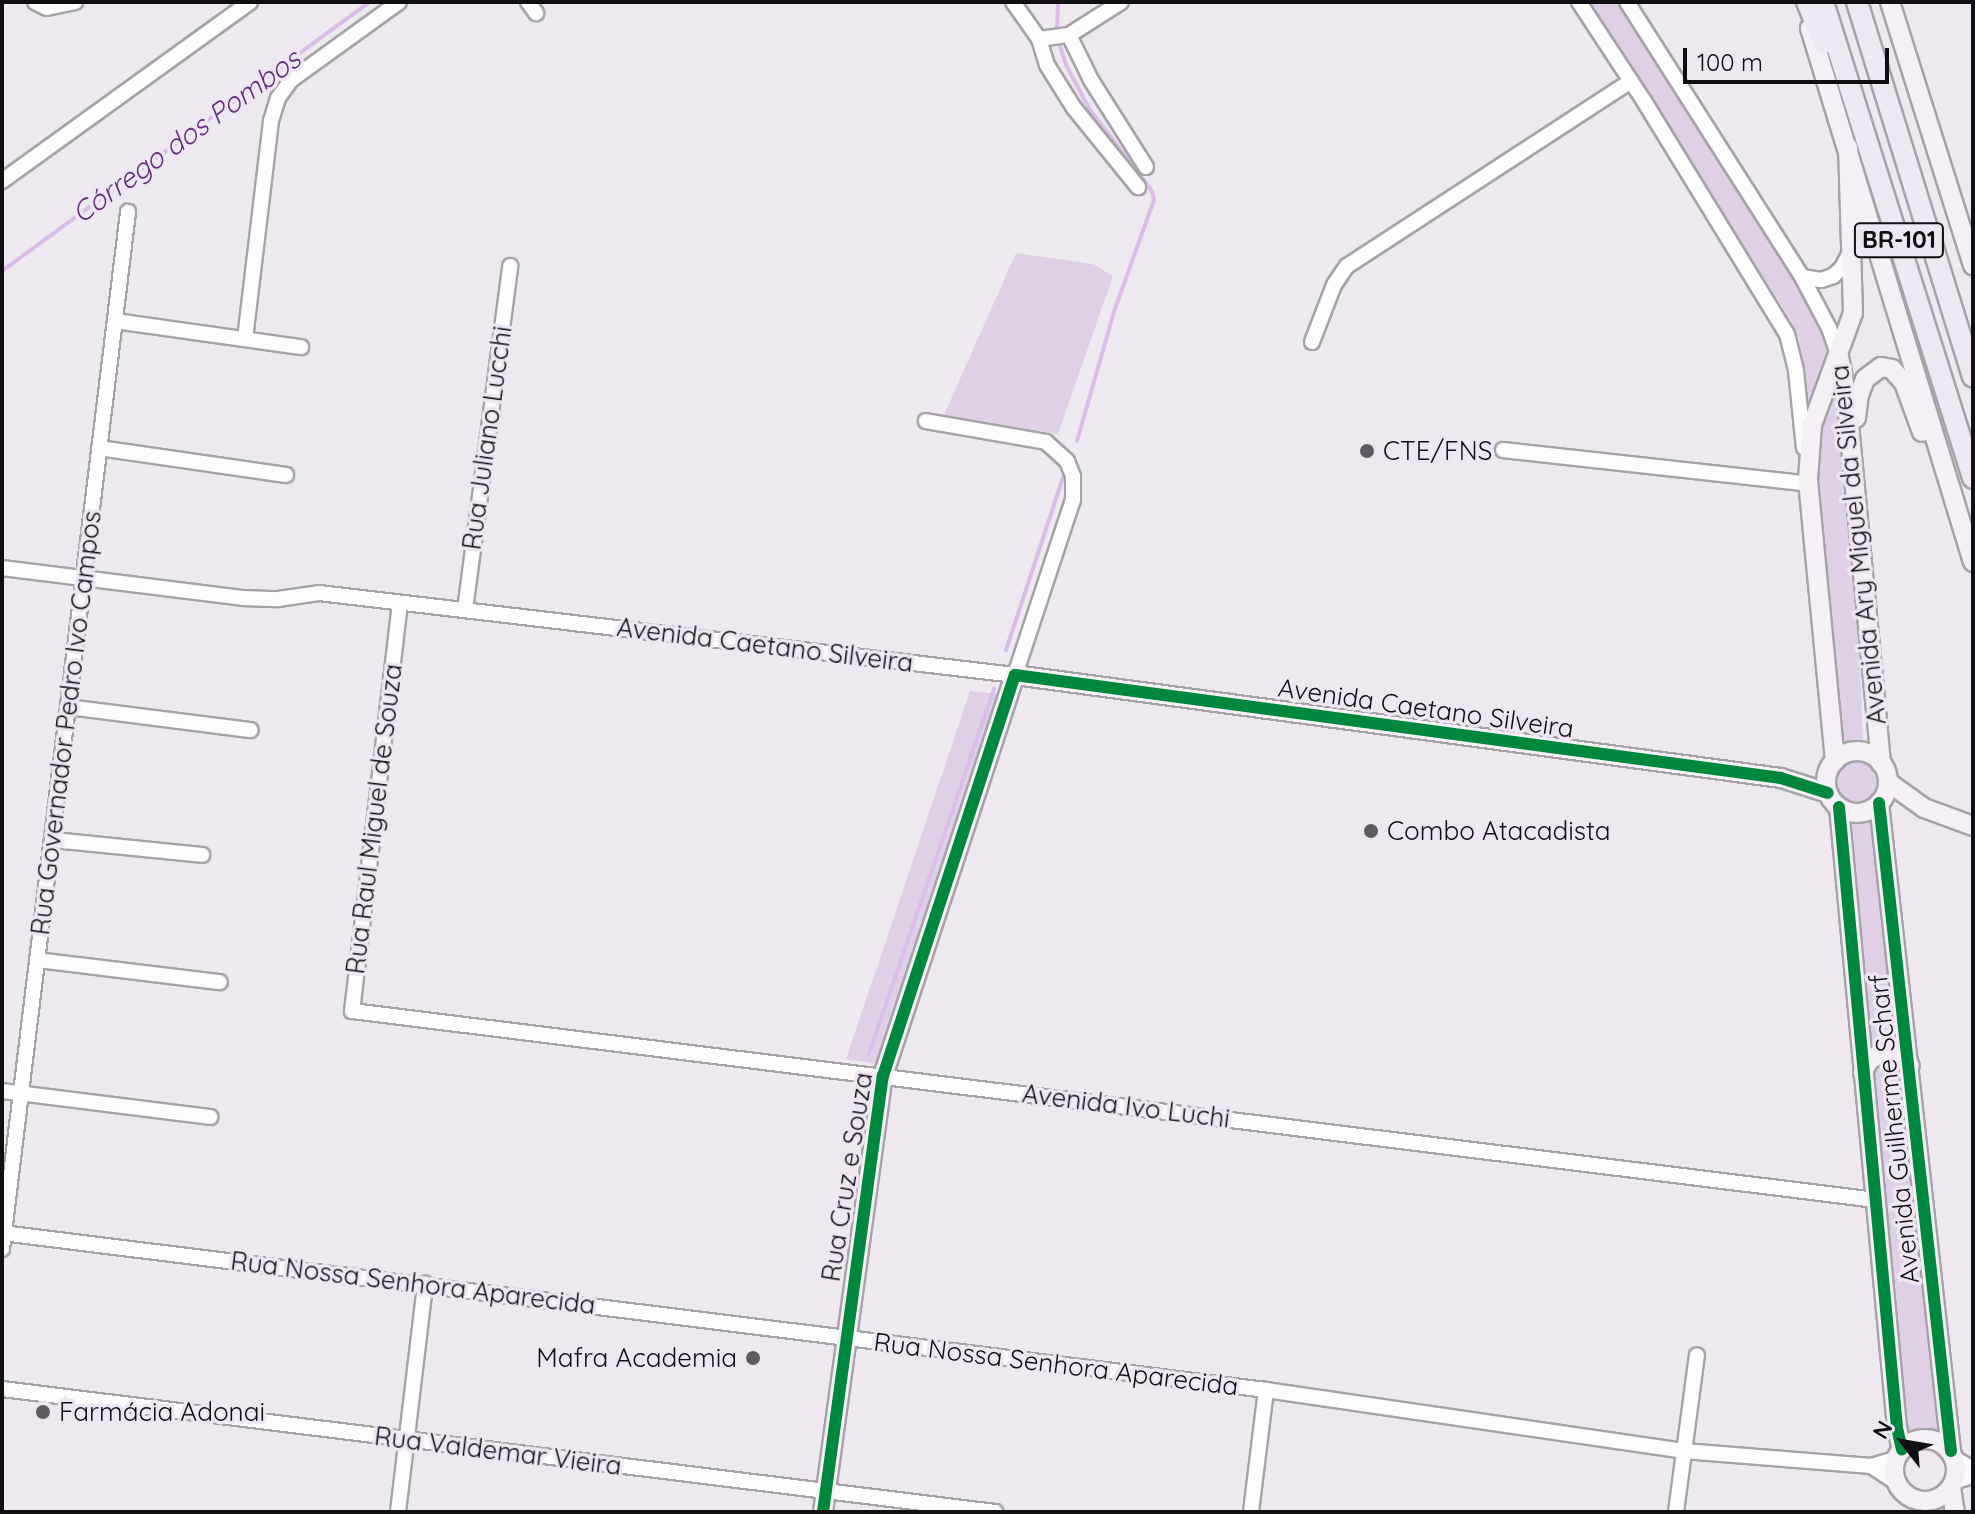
<!DOCTYPE html>
<html>
<head>
<meta charset="utf-8">
<style>
  body { margin:0 }
  #map { position:relative; width:1975px; height:1514px; overflow:hidden; background:#eee9f0; font-family:Quicksand,sans-serif }
  div>[style] { position:absolute }
  .green>* { inset:0; background:#dfd0e7 }
  .round { border-radius:50% }
  .stream>* { height:4px; margin:-2px; padding:0 2px; transform-origin:2px; border-radius:2px; background:#dabde8 }
  .roads { filter:drop-shadow(2px 0 #a6a3a7) drop-shadow(-2px 0 #a6a3a7) drop-shadow(0 2px #a6a3a7) drop-shadow(0 -2px #a6a3a7) }
  .minor>* { height:14px; margin:-7px; padding:0 7px; transform-origin:7px; border-radius:7px; background:#fcfcfd }
  .major>* { height:18px; margin:-9px; padding:0 9px; transform-origin:9px; border-radius:9px; background:#f4f0f6 }
  .major>.ring { margin:-9px; padding:0; box-sizing:content-box; background:none; border:18px solid #f4f0f6; border-radius:50% }
  .highway>* { height:20px; margin:-10px; padding:0 10px; transform-origin:10px; border-radius:10px; background:#efe7f3 }
  .cycleway>* { height:12px; margin:-6px; padding:0 6px; transform-origin:6px; border-radius:6px; background:#00873e }
  .dots>* { width:22px; height:22px; translate:-50% -50%; box-sizing:border-box; border:4px solid #efe6f3; border-radius:50% }
  span { translate:-50% -50%; white-space:nowrap; text-align:center; line-height:1.15; -webkit-text-stroke:7px #efe6f3; paint-order:stroke }
  .shield-label span { padding:2px 6px; background:#efe6f3; border:2px solid; border-radius:6px; -webkit-text-stroke-width:0 }
  .shield-label { font-size:24px; color:#110e13; font-weight:700 }
  .street-label { font-size:26px; color:#110e13 }
  .poi-label { font-size:26px; color:#110e13 }
  .left { translate:0 -50%; text-align:left }
  .right { translate:-100% -50%; text-align:right }
  .water-label { font-size:28px; color:#603074; font-style:italic }
  .frame { position:absolute; inset:0; border:4px solid #110e13; pointer-events:none }
  .north { position:absolute; left:1863px; top:1402px; width:80px; height:80px; -webkit-text-stroke:6px #efe6f3; paint-order:stroke; rotate:301deg; font-size:22px; font-weight:700; line-height:32px; text-align:center; color:#110e13 }
  .north::after { content:''; display:block; margin:auto; width:28px; height:36px; background:#110e13; clip-path:polygon(50% 0,100% 100%,50% 72%,0 100%) }
  .scale { position:absolute; left:1683px; top:48px; width:206px; height:36px; box-sizing:border-box; border:4px solid #110e13; border-top:0; padding-left:10px; font-size:24px; line-height:28px; white-space:nowrap; color:#110e13; -webkit-text-stroke:6px #efe6f3; paint-order:stroke }
</style>
</head>
<body>
<div id="map">
  <div class="green">
    <div style="clip-path:polygon(1589px 2px,1621px 2px,1788px 260px,1835px 354px,1808px 407px,1799px 341px,1791px 320px)"></div>
    <div style="clip-path:polygon(1016px 253px,1093px 264px,1113px 276px,1058px 434px,943px 417px)"></div>
    <div style="clip-path:polygon(1838px 368px,1855px 537px,1863px 741px,1843px 741px,1819px 519px,1814px 441px)"></div>
    <div style="clip-path:polygon(970px 691px,999px 694px,1000px 704px,883px 1065px,846px 1059px)"></div>
    <div class="round" style="left:1835px;top:760px;width:44px;height:44px"></div>
    <div style="clip-path:polygon(1871px 821px,1898px 1043px,1880px 1039px,1863px 1047px,1860px 918px,1852px 823px)"></div>
    <div style="clip-path:polygon(1882px 1061px,1895px 1064px,1910px 1167px,1918px 1196px,1940px 1429px,1933px 1434px,1902px 1435px,1873px 1077px,1875px 1066px)"></div>
  </div>
  <div class="stream">
    <div style="left:1057px;top:32px;width:30px;rotate:-88deg"></div>
    <div style="left:1058px;top:40px;width:26px;rotate:72deg"></div>
    <div style="left:1066px;top:65px;width:51px;rotate:61.9deg"></div>
    <div style="left:1090px;top:110px;width:102px;rotate:52.6deg"></div>
    <div style="left:1152px;top:191px;width:9px;rotate:77deg"></div>
    <div style="left:1154px;top:200px;width:119px;rotate:109.7deg"></div>
    <div style="left:1114px;top:312px;width:134px;rotate:106deg"></div>
    <div style="left:2px;top:271px;width:455px;rotate:-36.2deg"></div>
    <div style="left:1006px;top:650px;width:181px;rotate:-71.7deg"></div>
    <div style="left:869px;top:1054px;width:386px;rotate:-71.1deg"></div>
  </div>
  <div class="roads">
    <div class="minor">
      <div style="left:35px;top:2px;width:13px;rotate:27deg"></div>
      <div style="left:47px;top:8px;width:29px;rotate:-12deg"></div>
      <div style="left:528px;top:2px;width:14px;rotate:54deg"></div>
      <div style="left:1013px;top:2px;width:45px;rotate:54.9deg"></div>
      <div style="left:1039px;top:39px;width:27px;rotate:73deg"></div>
      <div style="left:1047px;top:65px;width:51px;rotate:57.9deg"></div>
      <div style="left:1074px;top:108px;width:102px;rotate:51deg"></div>
      <div style="left:1121px;top:2px;width:62px;rotate:147.6deg"></div>
      <div style="left:1069px;top:35px;width:50px;rotate:63.9deg"></div>
      <div style="left:1091px;top:80px;width:103px;rotate:57.7deg"></div>
      <div style="left:1579px;top:2px;width:118px;rotate:56.7deg"></div>
      <div style="left:1644px;top:101px;width:273px;rotate:58.5deg"></div>
      <div style="left:1787px;top:334px;width:38px;rotate:76deg"></div>
      <div style="left:1796px;top:371px;width:77px;rotate:84.1deg"></div>
      <div style="left:1627px;top:2px;width:326px;rotate:57.5deg"></div>
      <div style="left:1802px;top:277px;width:58px;rotate:62.1deg"></div>
      <div style="left:1829px;top:328px;width:31px;rotate:71deg"></div>
      <div style="left:1039px;top:39px;width:30px;rotate:-8deg"></div>
      <div style="left:2px;top:181px;width:306px;rotate:-35.8deg"></div>
      <div style="left:1802px;top:277px;width:19px;rotate:9deg"></div>
      <div style="left:1821px;top:280px;width:13px;rotate:-18deg"></div>
      <div style="left:1833px;top:276px;width:12px;rotate:-42deg"></div>
      <div style="left:1842px;top:268px;width:18px;rotate:-63deg"></div>
      <div style="left:115px;top:321px;width:188px;rotate:8deg"></div>
      <div style="left:245px;top:339px;width:220px;rotate:-83.2deg"></div>
      <div style="left:271px;top:121px;width:24px;rotate:-73deg"></div>
      <div style="left:278px;top:98px;width:22px;rotate:-54deg"></div>
      <div style="left:291px;top:80px;width:133px;rotate:-35.8deg"></div>
      <div style="left:1312px;top:342px;width:61px;rotate:-68.9deg"></div>
      <div style="left:1334px;top:285px;width:23px;rotate:-56deg"></div>
      <div style="left:1347px;top:266px;width:339px;rotate:-33.1deg"></div>
      <div style="left:99px;top:448px;width:189px;rotate:8.2deg"></div>
      <div style="left:1503px;top:450px;width:308px;rotate:6.3deg"></div>
      <div style="left:2px;top:568px;width:242px;rotate:7.1deg"></div>
      <div style="left:242px;top:598px;width:36px;rotate:2deg"></div>
      <div style="left:278px;top:599px;width:41px;rotate:-8.3deg"></div>
      <div style="left:319px;top:593px;width:701px;rotate:6.72deg"></div>
      <div style="left:1015px;top:675px;width:184px;rotate:-71.7deg"></div>
      <div style="left:1073px;top:500px;width:24px;rotate:-90deg"></div>
      <div style="left:1073px;top:476px;width:16px;rotate:-112deg"></div>
      <div style="left:1067px;top:461px;width:28px;rotate:-138deg"></div>
      <div style="left:1046px;top:442px;width:122px;rotate:-170.1deg"></div>
      <div style="left:400px;top:603px;width:411px;rotate:96.7deg"></div>
      <div style="left:352px;top:1011px;width:1536px;rotate:7.07deg"></div>
      <div style="left:465px;top:610px;width:347px;rotate:-82.5deg"></div>
      <div style="left:68px;top:707px;width:184px;rotate:7.2deg"></div>
      <div style="left:53px;top:840px;width:150px;rotate:5.7deg"></div>
      <div style="left:37px;top:960px;width:184px;rotate:6.9deg"></div>
      <div style="left:2px;top:1091px;width:210px;rotate:7.1deg"></div>
      <div style="left:2px;top:1233px;width:1274px;rotate:7.08deg"></div>
      <div style="left:1266px;top:1390px;width:422px;rotate:8.3deg"></div>
      <div style="left:1684px;top:1451px;width:188px;rotate:4.6deg"></div>
      <div style="left:1871px;top:1466px;width:26px;rotate:-16deg"></div>
      <div style="left:2px;top:1249px;width:1045px;rotate:-83.07deg"></div>
      <div style="left:2px;top:1389px;width:1001px;rotate:7.06deg"></div>
      <div style="left:1954px;top:1458px;width:22px;rotate:30deg"></div>
      <div style="left:1871px;top:1466px;width:30px;rotate:33deg"></div>
      <div style="left:1953px;top:1482px;width:21px;rotate:-17deg"></div>
      <div style="left:398px;top:1512px;width:230px;rotate:-83.2deg"></div>
      <div style="left:1251px;top:1512px;width:123px;rotate:-83deg"></div>
      <div style="left:1676px;top:1512px;width:158px;rotate:-82.4deg"></div>
    </div>
    <div class="major">
      <div style="left:1890px;top:2px;width:276px;rotate:72.5deg"></div>
      <div style="left:1810px;top:28px;width:558px;rotate:73.03deg"></div>
      <div style="left:1839px;top:357px;width:37px;rotate:79deg"></div>
      <div style="left:1846px;top:393px;width:372px;rotate:84.6deg"></div>
      <div style="left:1856px;top:418px;width:23px;rotate:-83deg"></div>
      <div style="left:1859px;top:395px;width:17px;rotate:-69deg"></div>
      <div style="left:1865px;top:379px;width:20px;rotate:-37deg"></div>
      <div style="left:1881px;top:367px;width:11px;rotate:10deg"></div>
      <div style="left:1892px;top:369px;width:18px;rotate:49deg"></div>
      <div style="left:1904px;top:383px;width:52px;rotate:69.8deg"></div>
      <div class="ring" style="left:1826px;top:751px;width:44px;height:44px"></div>
      <div style="left:1835px;top:761px;width:283px;rotate:-95.5deg"></div>
      <div style="left:1808px;top:479px;width:54px;rotate:-85.8deg"></div>
      <div style="left:1812px;top:425px;width:119px;rotate:-69.9deg"></div>
      <div style="left:1853px;top:313px;width:166px;rotate:-91.7deg"></div>
      <div style="left:1888px;top:782px;width:44px;rotate:35.8deg"></div>
      <div style="left:1924px;top:808px;width:52px;rotate:20.2deg"></div>
      <div style="left:1879px;top:803px;width:652px;rotate:83.66deg"></div>
      <div style="left:1839px;top:807px;width:624px;rotate:84.66deg"></div>
      <div style="left:1897px;top:1428px;width:22px;rotate:77deg"></div>
      <div style="left:1863px;top:1073px;width:13px;rotate:-67deg"></div>
      <div style="left:1868px;top:1061px;width:19px;rotate:-32deg"></div>
      <div style="left:1884px;top:1051px;width:13px;rotate:9deg"></div>
      <div style="left:1897px;top:1053px;width:18px;rotate:45deg"></div>
      <div class="ring" style="left:1894px;top:1439px;width:44px;height:44px"></div>
      <div style="left:1951px;top:1488px;width:24px;rotate:81deg"></div>
      <div style="left:823px;top:1512px;width:440px;rotate:-82.2deg"></div>
      <div style="left:883px;top:1076px;width:422px;rotate:-71.8deg"></div>
      <div style="left:1015px;top:675px;width:773px;rotate:7.66deg"></div>
      <div style="left:1781px;top:778px;width:49px;rotate:17.7deg"></div>
    </div>
    <div class="highway">
      <div style="left:1807px;top:2px;width:44px;rotate:67.5deg"></div>
      <div style="left:1823px;top:2px;width:499px;rotate:72.5deg"></div>
      <div style="left:1857px;top:2px;width:392px;rotate:72.8deg"></div>
    </div>
  </div>
  <div class="cycleway">
    <div style="left:1879px;top:803px;width:652px;rotate:83.66deg"></div>
    <div style="left:1839px;top:807px;width:624px;rotate:84.66deg"></div>
    <div style="left:1897px;top:1428px;width:22px;rotate:77deg"></div>
    <div style="left:823px;top:1512px;width:440px;rotate:-82.2deg"></div>
    <div style="left:883px;top:1076px;width:422px;rotate:-71.8deg"></div>
    <div style="left:1015px;top:675px;width:773px;rotate:7.66deg"></div>
    <div style="left:1781px;top:778px;width:49px;rotate:17.7deg"></div>
  </div>
  <div class="dots">
    <div style="left:1367px;top:451px;background:#5e5b60"></div>
    <div style="left:1371px;top:831px;background:#5e5b60"></div>
    <div style="left:753px;top:1358px;background:#5e5b60"></div>
    <div style="left:43px;top:1412px;background:#5e5b60"></div>
  </div>
  <div class="shield-label">
    <span style="left:1899px;top:240px">BR-101</span>
  </div>
  <div class="street-label">
    <span style="left:487px;top:438px;rotate:-82deg">Rua Juliano Lucchi</span>
    <span style="left:1858px;top:545px;rotate:-96deg">Avenida Ary Miguel da Silveira</span>
    <span style="left:765px;top:645px;rotate:7deg">Avenida Caetano Silveira</span>
    <span style="left:1426px;top:708px;rotate:8deg">Avenida Caetano Silveira</span>
    <span style="left:66px;top:723px;rotate:-83deg">Rua Governador Pedro Ivo Campos</span>
    <span style="left:374px;top:819px;rotate:-83deg">Rua Raul Miguel de Souza</span>
    <span style="left:1126px;top:1106px;rotate:7deg">Avenida Ivo Luchi</span>
    <span style="left:1894px;top:1129px;rotate:-96deg">Avenida Guilherme Scharf</span>
    <span style="left:847px;top:1177px;rotate:-81deg">Rua Cruz e Souza</span>
    <span style="left:413px;top:1283px;rotate:7deg">Rua Nossa Senhora Aparecida</span>
    <span style="left:1056px;top:1364px;rotate:7deg">Rua Nossa Senhora Aparecida</span>
    <span style="left:498px;top:1451px;rotate:7deg">Rua Valdemar Vieira</span>
  </div>
  <div class="poi-label">
    <span class="left" style="left:1383px;top:451px">CTE/FNS</span>
    <span class="left" style="left:1387px;top:831px">Combo Atacadista</span>
    <span class="right" style="left:737px;top:1358px">Mafra Academia</span>
    <span class="left" style="left:59px;top:1412px">Farmácia Adonai</span>
  </div>
  <div class="water-label">
    <span style="left:186px;top:136px;rotate:-36deg">Córrego dos Pombos</span>
  </div>
  <div class="frame"></div>
  <div class="north">N</div>
  <div class="scale">100 m</div>
</div>
</body>
</html>
